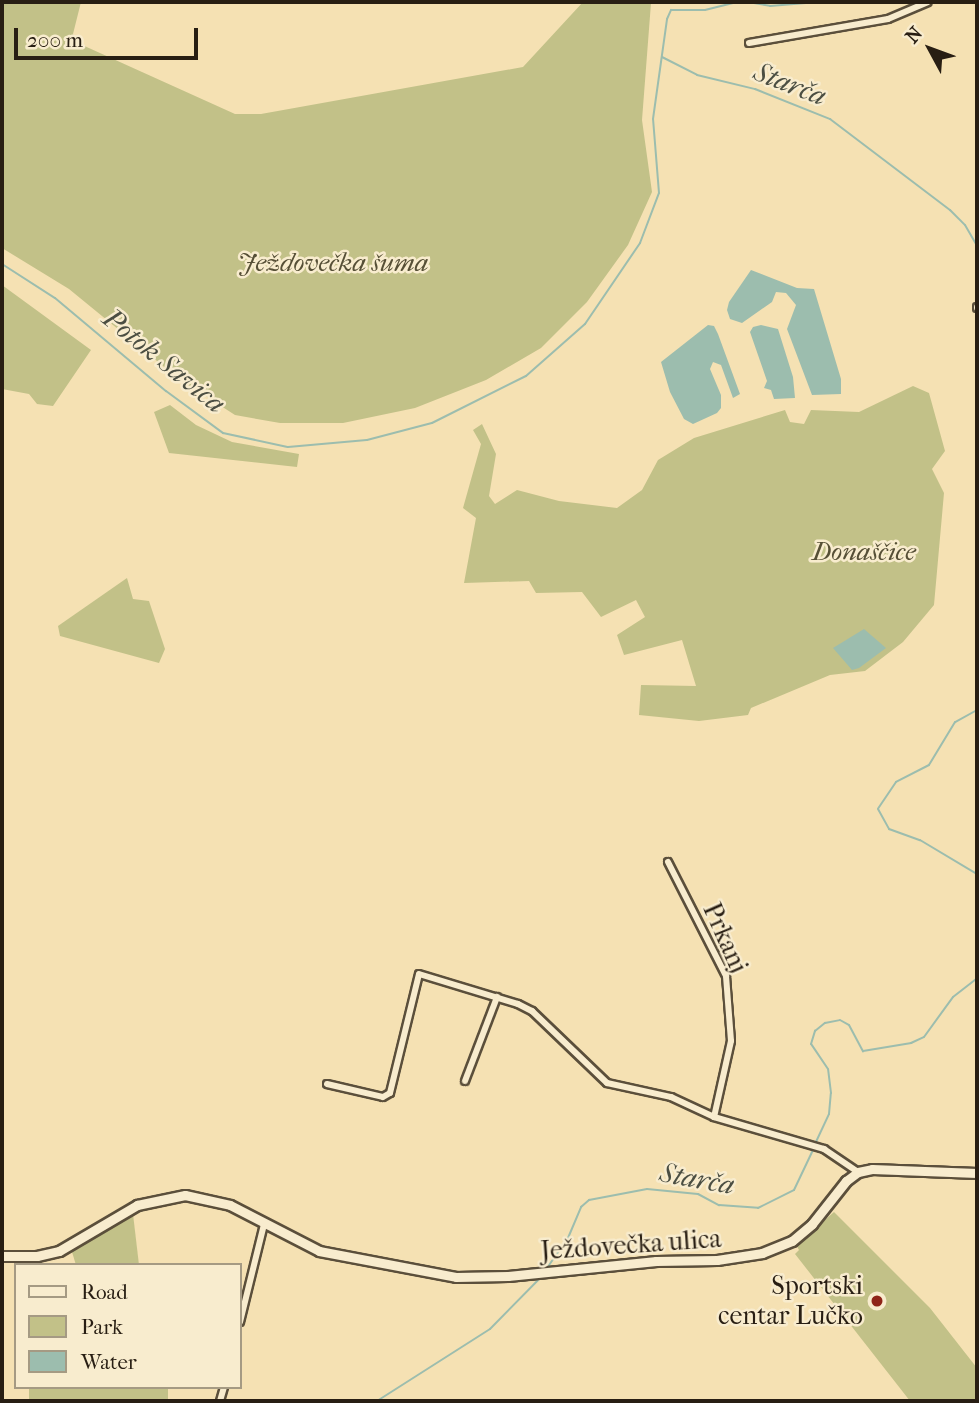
<!DOCTYPE html>
<html>
<head>
<meta charset="utf-8">
<style>
  body { margin:0 }
  #map { position:relative; width:979px; height:1403px; overflow:hidden; background:#f5e1b3; font-family:"IM FELL French Canon",serif }
  div>[style] { position:absolute }
  .green>* { inset:0; background:#c2c188; transform-origin:0 0 }
  .water>* { inset:0; background:#9cbdae }
  .stream>* { height:2px; margin:-1px; padding:0 1px; transform-origin:1px; border-radius:1px; background:#9cbdae }
  .roads { filter:drop-shadow(2px 0 #5b4f3b) drop-shadow(-2px 0 #5b4f3b) drop-shadow(0 2px #5b4f3b) drop-shadow(0 -2px #5b4f3b) }
  .street>* { height:6px; margin:-3px; padding:0 3px; transform-origin:3px; border-radius:3px; background:#f8ecce }
  .secondary>* { height:9px; margin:-4.5px; padding:0 4.5px; transform-origin:4.5px; border-radius:4.5px; background:#f8ecce }
  .dots>* { width:19px; height:19px; translate:-50% -50%; box-sizing:border-box; border:4px solid #f8ecce; border-radius:50% }
  span { translate:-50% -50%; white-space:nowrap; text-align:center; line-height:1.15; -webkit-text-stroke:5px #f8ecce; paint-order:stroke }
  .park-label { font-size:26px; color:#564f36; font-style:italic }
  .street-label { font-size:26px; color:#281e13 }
  .poi-label { font-size:26px; color:#281e13 }
  .right { translate:-100% -50%; text-align:right }
  .water-label { font-size:28px; color:#4b4e42; font-style:italic }
  .frame { position:absolute; inset:0; border:4px solid #281e13; pointer-events:none }
  .legend { position:absolute; left:14px; top:1263px; width:228px; height:126px; box-sizing:border-box; background:#f8ecce; border:2px solid #a59a83; margin:0; padding:9px 12px; list-style:none; font-size:21px; color:#281e13 }
  .legend li { display:flex; align-items:center; gap:14px; height:35px }
  .legend b { width:35px; border:2px solid #a59a83 }
  .north { position:absolute; left:895px; top:14px; width:70px; height:70px; -webkit-text-stroke:5px #f8ecce; paint-order:stroke; rotate:311deg; font-size:19px; font-weight:700; line-height:28px; text-align:center; color:#281e13 }
  .north::after { content:''; display:block; margin:auto; width:24px; height:32px; background:#281e13; clip-path:polygon(50% 0,100% 100%,50% 72%,0 100%) }
  .scale { position:absolute; left:14px; top:28px; width:184px; height:32px; box-sizing:border-box; border:4px solid #281e13; border-top:0; padding-left:9px; font-size:21px; line-height:24px; white-space:nowrap; color:#281e13; -webkit-text-stroke:5px #f8ecce; paint-order:stroke }
</style>
</head>
<body>
<div id="map">
  <div class="green">
    <i style="clip-path:polygon(2px 2px,81px 2px,73px 34px,80px 44px,235px 114px,261px 114px,523px 67px,583px 2px,657px 2px,651px 3px,642px 120px,652px 192px,628px 245px,587px 302px,541px 348px,486px 380px,415px 408px,343px 423px,280px 423px,235px 415px,179px 379px,69px 289px,2px 248px)"></i>
    <i style="clip-path:polygon(2px 285px,91px 350px,53px 406px,37px 404px,29px 394px,2px 389px)"></i>
    <i style="clip-path:polygon(913px 386px,929px 393px,945px 451px,932px 469px,944px 493px,934px 605px,903px 642px,865px 671px,830px 675px,751px 708px,748px 715px,699px 721px,639px 715px,641px 685px,696px 686px,682px 640px,624px 655px,617px 635px,645px 617px,636px 600px,601px 617px,582px 592px,536px 593px,529px 581px,464px 583px,476px 518px,463px 508px,481px 444px,473px 430px,482px 424px,496px 454px,489px 496px,495px 504px,517px 490px,559px 501px,617px 508px,642px 490px,658px 460px,694px 438px,785px 410px,790px 422px,804px 424px,811px 410px,859px 412px)"></i>
    <i style="clip-path:polygon(170px 405px,196px 425px,232px 442px,299px 454px,297px 467px,169px 453px,154px 412px)"></i>
    <i style="clip-path:polygon(127px 578px,133px 599px,149px 601px,165px 649px,159px 663px,60px 636px,58px 626px)"></i>
    <i style="clip-path:polygon(834px 1212px,930px 1308px,977px 1368px,977px 1398px,972px 1401px,910px 1401px,795px 1254px,799px 1250px,796px 1245px)"></i>
    <i style="clip-path:polygon(133px 1214px,139px 1265px,76px 1265px,72px 1252px)"></i>
    <i style="left:29px;top:1387px;width:139px;height:14px"></i>
  </div>
  <div class="water">
    <i style="clip-path:polygon(751px 270px,797px 288px,814px 289px,841px 379px,841px 394px,812px 395px,787px 329px,796px 305px,786px 293px,776px 292px,772px 302px,742px 323px,730px 319px,727px 310px,729px 302px)"></i>
    <i style="clip-path:polygon(708px 325px,714px 326px,718px 334px,740px 394px,733px 398px,721px 365px,713px 362px,710px 369px,721px 395px,721px 408px,717px 413px,693px 424px,684px 419px,670px 392px,661px 362px)"></i>
    <i style="clip-path:polygon(761px 325px,778px 329px,793px 377px,795px 398px,774px 399px,771px 390px,764px 388px,767px 381px,750px 332px,753px 327px)"></i>
    <i style="clip-path:polygon(864px 629px,886px 648px,859px 668px,852px 670px,833px 648px)"></i>
  </div>
  <div class="stream">
    <i style="left:748px;top:2px;width:22px;rotate:10deg"></i>
    <i style="left:770px;top:6px;width:48px;rotate:-4.8deg"></i>
    <i style="left:662px;top:57px;width:39px;rotate:27deg"></i>
    <i style="left:697px;top:75px;width:60px;rotate:13.6deg"></i>
    <i style="left:755px;top:89px;width:81px;rotate:21.8deg"></i>
    <i style="left:830px;top:119px;width:151px;rotate:37.2deg"></i>
    <i style="left:950px;top:210px;width:21px;rotate:45deg"></i>
    <i style="left:965px;top:225px;width:24px;rotate:60deg"></i>
    <i style="left:2px;top:264px;width:63px;rotate:32.7deg"></i>
    <i style="left:55px;top:298px;width:145px;rotate:40deg"></i>
    <i style="left:166px;top:391px;width:71px;rotate:36.4deg"></i>
    <i style="left:223px;top:433px;width:66px;rotate:12.2deg"></i>
    <i style="left:288px;top:447px;width:79px;rotate:-5.1deg"></i>
    <i style="left:367px;top:440px;width:67px;rotate:-14.7deg"></i>
    <i style="left:432px;top:423px;width:105px;rotate:-26.6deg"></i>
    <i style="left:526px;top:376px;width:79px;rotate:-41.4deg"></i>
    <i style="left:585px;top:324px;width:98px;rotate:-55.8deg"></i>
    <i style="left:640px;top:243px;width:53px;rotate:-69.2deg"></i>
    <i style="left:659px;top:193px;width:74px;rotate:-94.6deg"></i>
    <i style="left:653px;top:119px;width:101px;rotate:-82deg"></i>
    <i style="left:667px;top:19px;width:10px;rotate:-66deg"></i>
    <i style="left:671px;top:10px;width:34px"></i>
    <i style="left:705px;top:10px;width:32px;rotate:-14deg"></i>
    <i style="left:977px;top:710px;width:25px;rotate:151deg"></i>
    <i style="left:955px;top:722px;width:50px;rotate:121.2deg"></i>
    <i style="left:929px;top:765px;width:37px;rotate:153deg"></i>
    <i style="left:896px;top:782px;width:32px;rotate:124deg"></i>
    <i style="left:878px;top:809px;width:23px;rotate:61deg"></i>
    <i style="left:889px;top:829px;width:33px;rotate:20deg"></i>
    <i style="left:920px;top:840px;width:66px;rotate:30.8deg"></i>
    <i style="left:815px;top:1144px;width:33px;rotate:-65deg"></i>
    <i style="left:829px;top:1114px;width:21px;rotate:-85deg"></i>
    <i style="left:831px;top:1093px;width:24px;rotate:-97deg"></i>
    <i style="left:828px;top:1069px;width:30px;rotate:-124deg"></i>
    <i style="left:811px;top:1044px;width:14px;rotate:-73deg"></i>
    <i style="left:815px;top:1031px;width:13px;rotate:-39deg"></i>
    <i style="left:825px;top:1023px;width:15px;rotate:-11deg"></i>
    <i style="left:840px;top:1020px;width:10px;rotate:29deg"></i>
    <i style="left:849px;top:1025px;width:30px;rotate:62deg"></i>
    <i style="left:863px;top:1051px;width:49px;rotate:-9.5deg"></i>
    <i style="left:911px;top:1043px;width:14px;rotate:-25deg"></i>
    <i style="left:924px;top:1037px;width:49px;rotate:-54.1deg"></i>
    <i style="left:953px;top:997px;width:31px;rotate:-38deg"></i>
    <i style="left:547px;top:1268px;width:37px;rotate:-55deg"></i>
    <i style="left:568px;top:1238px;width:34px;rotate:-67deg"></i>
    <i style="left:581px;top:1207px;width:11px;rotate:-41deg"></i>
    <i style="left:589px;top:1200px;width:59px;rotate:-10.7deg"></i>
    <i style="left:647px;top:1189px;width:51px;rotate:5.6deg"></i>
    <i style="left:698px;top:1194px;width:24px;rotate:28deg"></i>
    <i style="left:719px;top:1205px;width:39px;rotate:4deg"></i>
    <i style="left:758px;top:1208px;width:40px;rotate:-26.6deg"></i>
    <i style="left:794px;top:1190px;width:44px;rotate:-64.6deg"></i>
    <i style="left:377px;top:1401px;width:134px;rotate:-32.5deg"></i>
    <i style="left:490px;top:1329px;width:74px;rotate:-45.5deg"></i>
  </div>
  <div class="roads">
    <div class="street">
      <i style="left:749px;top:43px;width:141px;rotate:-9.8deg"></i>
      <i style="left:888px;top:19px;width:43px;rotate:-23deg"></i>
      <i style="left:977px;top:308px;width:1px;rotate:-90deg"></i>
      <i style="left:668px;top:862px;width:128px;rotate:63deg"></i>
      <i style="left:726px;top:976px;width:65px;rotate:85.6deg"></i>
      <i style="left:731px;top:1041px;width:78px;rotate:102.6deg"></i>
      <i style="left:465px;top:1081px;width:90px;rotate:-69.1deg"></i>
      <i style="left:327px;top:1084px;width:57px;rotate:13.1deg"></i>
      <i style="left:383px;top:1097px;width:8px;rotate:-30deg"></i>
      <i style="left:390px;top:1093px;width:122px;rotate:-76.3deg"></i>
      <i style="left:419px;top:974px;width:103px;rotate:16.9deg"></i>
      <i style="left:518px;top:1004px;width:16px;rotate:27deg"></i>
      <i style="left:532px;top:1011px;width:104px;rotate:43.8deg"></i>
      <i style="left:607px;top:1083px;width:66px;rotate:12.3deg"></i>
      <i style="left:671px;top:1097px;width:47px;rotate:24.9deg"></i>
      <i style="left:714px;top:1117px;width:115px;rotate:16.2deg"></i>
      <i style="left:824px;top:1149px;width:41px;rotate:34.1deg"></i>
      <i style="left:240px;top:1322px;width:101px;rotate:-76.2deg"></i>
      <i style="left:220px;top:1401px;width:15px;rotate:-74deg"></i>
    </div>
    <div class="secondary">
      <i style="left:2px;top:1256px;width:35px"></i>
      <i style="left:37px;top:1256px;width:23px;rotate:-13deg"></i>
      <i style="left:59px;top:1251px;width:91px;rotate:-30.5deg"></i>
      <i style="left:137px;top:1205px;width:49px;rotate:-11.8deg"></i>
      <i style="left:185px;top:1195px;width:46px;rotate:12.5deg"></i>
      <i style="left:230px;top:1205px;width:100px;rotate:27.3deg"></i>
      <i style="left:319px;top:1251px;width:139px;rotate:10.7deg"></i>
      <i style="left:456px;top:1277px;width:52px;rotate:-1.1deg"></i>
      <i style="left:508px;top:1276px;width:149px;rotate:-5.8deg"></i>
      <i style="left:656px;top:1261px;width:61px;rotate:-0.9deg"></i>
      <i style="left:717px;top:1260px;width:46px;rotate:-8.8deg"></i>
      <i style="left:762px;top:1253px;width:32px;rotate:-22deg"></i>
      <i style="left:792px;top:1241px;width:26px;rotate:-40deg"></i>
      <i style="left:812px;top:1224px;width:55px;rotate:-51.7deg"></i>
      <i style="left:846px;top:1181px;width:15px;rotate:-37deg"></i>
      <i style="left:858px;top:1172px;width:14px;rotate:-12deg"></i>
      <i style="left:872px;top:1169px;width:105px;rotate:2.2deg"></i>
    </div>
  </div>
  <div class="dots">
    <i style="left:877px;top:1301px;background:#8f2418"></i>
  </div>
  <div class="park-label">
    <span style="left:333px;top:263px">Ježdovečka šuma</span>
    <span style="left:864px;top:552px">Donaščice</span>
  </div>
  <div class="street-label">
    <span style="left:725px;top:938px;rotate:66deg">Prkanj</span>
    <span style="left:631px;top:1245px;rotate:-4deg">Ježdovečka ulica</span>
  </div>
  <div class="poi-label">
    <span class="right" style="left:863px;top:1301px">Sportski<br>centar Lučko</span>
  </div>
  <div class="water-label">
    <span style="left:790px;top:84px;rotate:21deg">Starča</span>
    <span style="left:164px;top:361px;rotate:39deg">Potok Savica</span>
    <span style="left:697px;top:1179px;rotate:10deg">Starča</span>
  </div>
  <div class="frame"></div>
  <ul class="legend">
  <li><b style="height:9px;background:#f8ecce"></b>Road</li>
  <li><b style="height:19px;background:#c2c188"></b>Park</li>
  <li><b style="height:19px;background:#9cbdae"></b>Water</li>
  </ul>
  <div class="north">N</div>
  <div class="scale">200 m</div>
</div>
</body>
</html>
